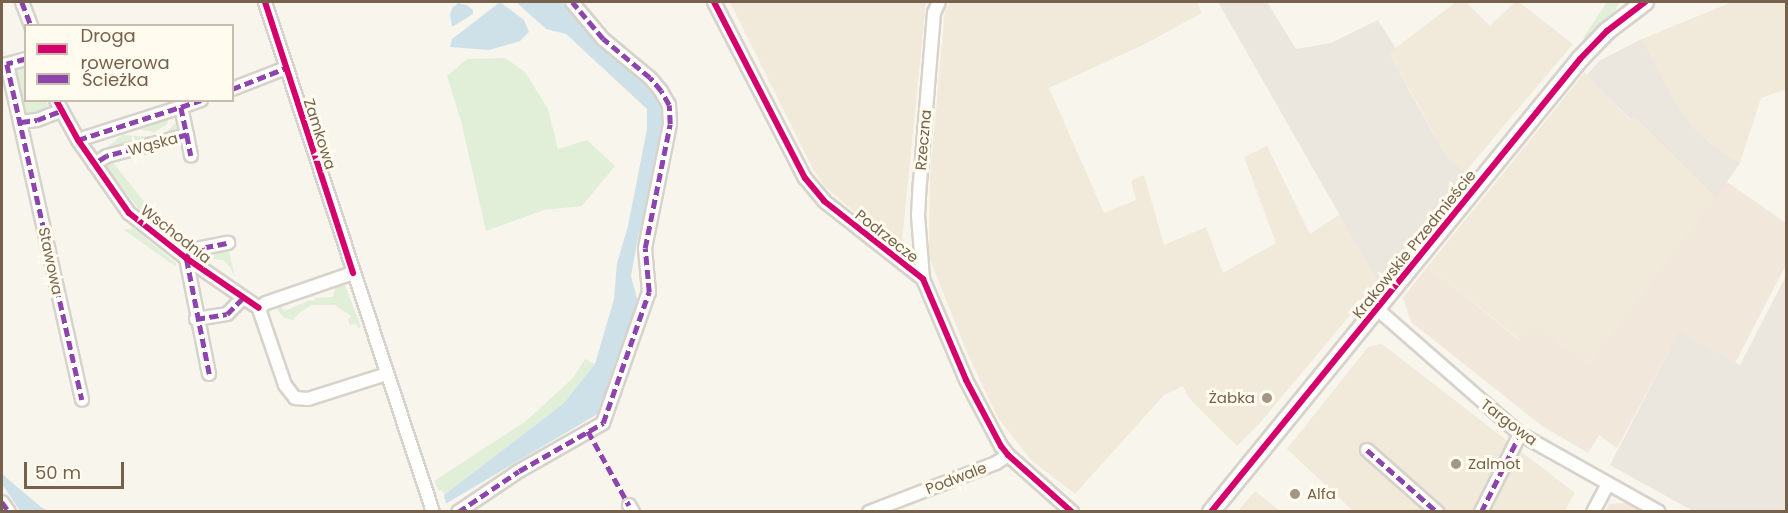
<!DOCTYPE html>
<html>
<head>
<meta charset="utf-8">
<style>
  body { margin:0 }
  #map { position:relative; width:1788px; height:513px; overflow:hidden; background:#f8f5ed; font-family:Poppins,sans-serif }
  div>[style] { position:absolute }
  .residential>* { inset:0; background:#f1eadb }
  .commercial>* { inset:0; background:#f2e7db }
  .industrial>* { inset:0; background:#ebe6de }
  .green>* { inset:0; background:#e1efd8 }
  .water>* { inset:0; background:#cfe1e8 }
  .pier>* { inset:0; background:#f8f5ed }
  .roads { filter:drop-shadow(2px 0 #d7d2cb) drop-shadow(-2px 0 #d7d2cb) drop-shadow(0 2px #d7d2cb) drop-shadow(0 -2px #d7d2cb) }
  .street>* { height:12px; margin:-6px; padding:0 6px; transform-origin:6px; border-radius:6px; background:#fefefc }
  .secondary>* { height:16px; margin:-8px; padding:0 8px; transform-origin:8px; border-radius:8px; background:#fefefc }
  .quiet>* { height:4.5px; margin-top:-2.25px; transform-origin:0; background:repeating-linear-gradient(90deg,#8e44ad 0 9px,transparent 0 13.5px) }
  .cycleway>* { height:6px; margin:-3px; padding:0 3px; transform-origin:3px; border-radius:3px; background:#d6006c }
  .dots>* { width:16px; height:16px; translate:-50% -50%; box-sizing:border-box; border:3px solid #fffbef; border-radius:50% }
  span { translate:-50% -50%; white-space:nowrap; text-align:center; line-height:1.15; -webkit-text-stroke:6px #fffbef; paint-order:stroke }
  .street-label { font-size:15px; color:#76624c }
  .poi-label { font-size:15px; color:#76624c }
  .right { translate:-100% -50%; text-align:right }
  .left { translate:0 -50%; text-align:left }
  .frame { position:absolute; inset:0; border:3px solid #76624c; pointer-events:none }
  .legend { position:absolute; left:24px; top:24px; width:210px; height:78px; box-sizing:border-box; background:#fffbef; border:2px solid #c8beae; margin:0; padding:8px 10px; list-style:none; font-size:18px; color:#76624c }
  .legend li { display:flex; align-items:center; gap:12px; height:30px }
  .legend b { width:30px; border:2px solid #c8beae }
  .scale { position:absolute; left:24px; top:462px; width:100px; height:27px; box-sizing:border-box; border:3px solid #76624c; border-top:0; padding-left:8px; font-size:18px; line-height:21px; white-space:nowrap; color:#76624c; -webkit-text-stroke:4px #fffbef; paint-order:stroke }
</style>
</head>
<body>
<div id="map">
  <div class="residential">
    <i style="clip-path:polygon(730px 2px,926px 2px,902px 241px,891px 243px,824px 186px,813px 169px)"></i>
    <i style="clip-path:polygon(950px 2px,1197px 2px,1202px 13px,1143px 45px,1049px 88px,1104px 213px,1136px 200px,1131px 181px,1144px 175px,1164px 245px,1206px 227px,1223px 273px,1276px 243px,1244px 157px,1267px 146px,1310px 234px,1340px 214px,1378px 282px,1259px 424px,1237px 446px,1189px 398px,1183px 386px,1164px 395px,1075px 494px,1031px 460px,998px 418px,969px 357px,929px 257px,930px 176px,945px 9px)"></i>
    <i style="clip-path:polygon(1456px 2px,1466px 2px,1490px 26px,1515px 2px,1519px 2px,1573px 44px,1465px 172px,1447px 157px,1389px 53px)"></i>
    <i style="clip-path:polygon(1732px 2px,1786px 2px,1786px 89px,1761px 98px,1740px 163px,1712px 145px,1693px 127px,1673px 98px,1642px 39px)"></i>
    <i style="clip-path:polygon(1585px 72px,1630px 120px,1634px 117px,1716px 198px,1587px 367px,1535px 322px,1520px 340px,1428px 266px)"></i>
    <i style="clip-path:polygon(1382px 344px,1575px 493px,1565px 511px,1353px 511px,1287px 449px,1368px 347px)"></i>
    <i style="clip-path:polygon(1255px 491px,1280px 511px,1238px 511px)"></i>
  </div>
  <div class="commercial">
    <i style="clip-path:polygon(1727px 182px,1786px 223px,1786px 265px,1735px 363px,1679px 333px,1617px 448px,1599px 435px,1588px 453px,1542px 426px,1411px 322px,1403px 298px,1428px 266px,1519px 340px,1535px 322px,1587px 366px)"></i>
    <i style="clip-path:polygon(1626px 503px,1643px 511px,1606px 511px,1609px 504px)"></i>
  </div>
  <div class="industrial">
    <i style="clip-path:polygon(1218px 2px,1267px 2px,1296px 49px,1331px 43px,1378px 20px,1396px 49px,1389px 53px,1416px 103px,1447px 157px,1465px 172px,1378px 282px)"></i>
    <i style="clip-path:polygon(1642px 39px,1673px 98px,1693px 127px,1712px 145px,1740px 163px,1716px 198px,1634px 117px,1631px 120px,1587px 75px,1599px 61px)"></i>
    <i style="clip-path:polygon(1786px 276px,1785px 511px,1693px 511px,1610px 465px,1679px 332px,1740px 365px)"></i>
  </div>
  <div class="green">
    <i style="clip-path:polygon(1607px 2px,1620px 2px,1612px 16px,1586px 39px,1583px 38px)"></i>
    <i style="clip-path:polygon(505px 58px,525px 72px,548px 109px,558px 149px,587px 140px,615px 166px,582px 206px,544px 210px,486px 231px,461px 121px,447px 76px,467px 59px)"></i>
    <i style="clip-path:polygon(25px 62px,26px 100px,46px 101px,48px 105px,41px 112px,30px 115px,23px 113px,14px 69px)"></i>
    <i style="clip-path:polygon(170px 115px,167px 124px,155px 132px,128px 128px)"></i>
    <i style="clip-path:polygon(174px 124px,181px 124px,178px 132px,101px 152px,122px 135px,155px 137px,166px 133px)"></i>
    <i style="clip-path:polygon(110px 159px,166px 229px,189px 247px,187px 249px,138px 208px,103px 163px)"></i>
    <i style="clip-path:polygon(133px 228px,177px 264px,175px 266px,124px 230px)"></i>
    <i style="clip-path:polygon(229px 251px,235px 277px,230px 267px,223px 260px,200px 258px,194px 254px,200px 256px)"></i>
    <i style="clip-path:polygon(345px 285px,361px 327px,358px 328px,356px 324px,350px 325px,348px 320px,351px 316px,335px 305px,312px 305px,299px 313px,293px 320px,284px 318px,276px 308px,270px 307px,283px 301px,282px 309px,287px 310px,310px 300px,314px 301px,315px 298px,333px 297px,335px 288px)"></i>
    <i style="clip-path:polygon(585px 359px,595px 364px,564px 403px,444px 495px,442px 490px,439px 491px,434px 481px,526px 421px,573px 378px)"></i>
  </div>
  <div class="water">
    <i style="clip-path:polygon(500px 2px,524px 20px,529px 32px,520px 41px,489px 50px,450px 47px,452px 39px)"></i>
    <i style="clip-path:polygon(516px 2px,562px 2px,586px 31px,652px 89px,661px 102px,662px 120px,644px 227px,639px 232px,631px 276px,639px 306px,601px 412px,447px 503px,430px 511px,413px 512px,444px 495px,564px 403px,595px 364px,614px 299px,617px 263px,628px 226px,647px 129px,647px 109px,566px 34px,546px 29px)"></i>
    <i style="clip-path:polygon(458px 3px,467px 5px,473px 10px,473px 14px,452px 27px,450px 15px,452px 8px)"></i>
    <i style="clip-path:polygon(2px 474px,41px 507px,49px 511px,20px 511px,2px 484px)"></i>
  </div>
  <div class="pier">
    <i style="clip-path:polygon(443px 492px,447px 507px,437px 512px,418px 511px,416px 506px)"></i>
  </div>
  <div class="roads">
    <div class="street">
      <i style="left:22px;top:2px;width:26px;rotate:69deg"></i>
      <i style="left:265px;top:2px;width:537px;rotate:71.77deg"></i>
      <i style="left:714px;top:2px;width:198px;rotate:62.7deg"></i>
      <i style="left:805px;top:178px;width:30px;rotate:50deg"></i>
      <i style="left:824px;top:201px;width:126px;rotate:38.2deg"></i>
      <i style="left:923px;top:279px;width:110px;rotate:66.9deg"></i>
      <i style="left:966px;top:380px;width:75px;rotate:62.1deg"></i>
      <i style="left:1001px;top:446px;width:11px;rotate:52deg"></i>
      <i style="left:1008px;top:455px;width:86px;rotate:41.7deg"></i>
      <i style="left:26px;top:59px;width:20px;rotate:165deg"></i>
      <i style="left:7px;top:64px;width:344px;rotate:77.4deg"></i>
      <i style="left:232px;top:89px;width:58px;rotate:-21.3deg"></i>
      <i style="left:56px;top:100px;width:46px;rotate:61.2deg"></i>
      <i style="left:78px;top:140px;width:89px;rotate:55.1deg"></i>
      <i style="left:129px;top:213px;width:73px;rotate:38.3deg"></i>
      <i style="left:186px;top:258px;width:88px;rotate:34.4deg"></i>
      <i style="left:181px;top:107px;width:21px;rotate:-19deg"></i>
      <i style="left:21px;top:122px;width:16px;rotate:-7deg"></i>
      <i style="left:37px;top:120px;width:26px;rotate:-21deg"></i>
      <i style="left:187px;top:135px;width:21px;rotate:79deg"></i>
      <i style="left:78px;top:140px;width:108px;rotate:-17.8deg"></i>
      <i style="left:181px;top:107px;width:29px;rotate:78deg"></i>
      <i style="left:187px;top:135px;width:83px;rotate:165.3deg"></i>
      <i style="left:107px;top:156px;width:15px;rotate:148deg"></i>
      <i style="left:353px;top:273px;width:92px;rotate:161deg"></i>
      <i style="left:266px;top:303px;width:9px;rotate:144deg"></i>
      <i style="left:259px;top:308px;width:4px;rotate:76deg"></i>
      <i style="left:260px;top:312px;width:77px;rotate:71.1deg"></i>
      <i style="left:285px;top:385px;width:16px;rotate:52deg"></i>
      <i style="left:295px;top:398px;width:13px;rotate:4deg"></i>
      <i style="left:308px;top:399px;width:83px;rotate:-17.6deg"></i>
      <i style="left:923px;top:279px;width:63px;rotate:-94.5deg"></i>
      <i style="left:918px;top:216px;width:33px;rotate:-87deg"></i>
      <i style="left:920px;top:183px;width:171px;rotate:-85.3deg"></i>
      <i style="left:934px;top:13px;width:12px;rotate:-66deg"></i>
      <i style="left:1377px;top:309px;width:190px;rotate:41.2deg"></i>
      <i style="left:1520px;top:434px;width:159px;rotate:29.3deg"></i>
      <i style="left:196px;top:319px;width:31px;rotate:-9deg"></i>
      <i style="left:227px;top:314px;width:21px;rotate:-45deg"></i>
      <i style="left:209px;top:374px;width:118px;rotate:-101.2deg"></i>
      <i style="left:186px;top:258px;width:9px;rotate:-58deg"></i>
      <i style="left:191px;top:250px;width:38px;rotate:-11deg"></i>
      <i style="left:1367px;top:450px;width:94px;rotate:41.5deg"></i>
      <i style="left:2px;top:502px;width:12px;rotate:55deg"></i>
      <i style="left:629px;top:505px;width:8px;rotate:60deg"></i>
      <i style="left:458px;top:512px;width:73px;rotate:-33.9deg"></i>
      <i style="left:519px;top:471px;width:97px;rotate:-29.7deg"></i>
      <i style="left:603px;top:423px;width:139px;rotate:-70.7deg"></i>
      <i style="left:649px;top:292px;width:44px;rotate:-95.2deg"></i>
      <i style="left:645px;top:248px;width:126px;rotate:-78.6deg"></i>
      <i style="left:670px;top:124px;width:19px;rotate:-93deg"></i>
      <i style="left:669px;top:105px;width:16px;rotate:-120deg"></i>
      <i style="left:661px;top:91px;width:17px;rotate:-130deg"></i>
      <i style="left:650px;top:78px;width:61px;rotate:-140.3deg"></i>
      <i style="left:603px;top:39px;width:48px;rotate:-130deg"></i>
      <i style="left:869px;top:512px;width:136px;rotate:-21.1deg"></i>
      <i style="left:996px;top:463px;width:14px;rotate:-34deg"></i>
      <i style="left:1481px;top:512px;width:87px;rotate:-63.4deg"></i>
      <i style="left:1593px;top:512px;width:32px;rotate:-62deg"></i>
    </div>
    <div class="secondary">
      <i style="left:1211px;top:512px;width:584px;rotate:-50.83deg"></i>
      <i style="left:1580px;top:59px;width:39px;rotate:-46deg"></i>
      <i style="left:1607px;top:31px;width:48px;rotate:-37.3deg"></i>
    </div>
  </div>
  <div class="quiet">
    <i style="left:22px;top:2px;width:26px;rotate:69deg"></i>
    <i style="left:26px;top:59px;width:20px;rotate:165deg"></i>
    <i style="left:7px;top:64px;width:344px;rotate:77.4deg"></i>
    <i style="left:232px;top:89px;width:58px;rotate:-21.3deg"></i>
    <i style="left:181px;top:107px;width:21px;rotate:-19deg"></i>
    <i style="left:21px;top:122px;width:16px;rotate:-7deg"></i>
    <i style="left:37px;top:120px;width:26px;rotate:-21deg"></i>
    <i style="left:187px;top:135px;width:21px;rotate:79deg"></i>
    <i style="left:78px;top:140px;width:108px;rotate:-17.8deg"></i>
    <i style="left:181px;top:107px;width:29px;rotate:78deg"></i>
    <i style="left:187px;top:135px;width:83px;rotate:165.3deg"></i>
    <i style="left:107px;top:156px;width:15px;rotate:148deg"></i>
    <i style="left:196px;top:319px;width:31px;rotate:-9deg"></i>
    <i style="left:227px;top:314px;width:21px;rotate:-45deg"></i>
    <i style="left:209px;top:374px;width:118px;rotate:-101.2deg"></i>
    <i style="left:186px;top:258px;width:9px;rotate:-58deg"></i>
    <i style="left:191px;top:250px;width:38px;rotate:-11deg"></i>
    <i style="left:588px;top:431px;width:85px;rotate:61deg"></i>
    <i style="left:1367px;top:450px;width:94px;rotate:41.5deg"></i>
    <i style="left:2px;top:502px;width:12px;rotate:55deg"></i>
    <i style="left:458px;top:512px;width:73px;rotate:-33.9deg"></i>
    <i style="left:519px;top:471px;width:97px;rotate:-29.7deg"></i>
    <i style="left:603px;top:423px;width:139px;rotate:-70.7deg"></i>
    <i style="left:649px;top:292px;width:44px;rotate:-95.2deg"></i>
    <i style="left:645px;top:248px;width:126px;rotate:-78.6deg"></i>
    <i style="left:670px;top:124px;width:19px;rotate:-93deg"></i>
    <i style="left:669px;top:105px;width:16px;rotate:-120deg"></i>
    <i style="left:661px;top:91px;width:17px;rotate:-130deg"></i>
    <i style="left:650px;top:78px;width:61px;rotate:-140.3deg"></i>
    <i style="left:603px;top:39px;width:48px;rotate:-130deg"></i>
    <i style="left:1481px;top:512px;width:87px;rotate:-63.4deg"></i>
  </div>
  <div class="cycleway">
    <i style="left:265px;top:2px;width:285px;rotate:72deg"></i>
    <i style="left:714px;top:2px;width:198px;rotate:62.7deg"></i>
    <i style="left:805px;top:178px;width:30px;rotate:50deg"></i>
    <i style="left:824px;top:201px;width:126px;rotate:38.2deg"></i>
    <i style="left:923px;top:279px;width:110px;rotate:66.9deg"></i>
    <i style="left:966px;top:380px;width:75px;rotate:62.1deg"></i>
    <i style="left:1001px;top:446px;width:11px;rotate:52deg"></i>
    <i style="left:1008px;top:455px;width:86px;rotate:41.7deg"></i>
    <i style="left:56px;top:100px;width:46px;rotate:61.2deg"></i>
    <i style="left:78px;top:140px;width:89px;rotate:55.1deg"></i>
    <i style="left:129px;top:213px;width:73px;rotate:38.3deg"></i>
    <i style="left:186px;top:258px;width:88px;rotate:34.4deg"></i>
    <i style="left:1211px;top:512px;width:584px;rotate:-50.83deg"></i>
    <i style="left:1580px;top:59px;width:39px;rotate:-46deg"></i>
    <i style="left:1607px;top:31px;width:48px;rotate:-37.3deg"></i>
  </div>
  <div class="dots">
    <i style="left:1267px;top:398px;background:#a49584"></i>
    <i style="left:1456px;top:464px;background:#a49584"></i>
    <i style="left:1295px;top:494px;background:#a49584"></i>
  </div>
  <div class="street-label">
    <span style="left:320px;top:134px;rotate:72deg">Zamkowa</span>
    <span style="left:923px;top:140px;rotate:-85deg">Rzeczna</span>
    <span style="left:153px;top:144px;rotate:-15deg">Wąska</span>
    <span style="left:176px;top:234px;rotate:38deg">Wschodnia</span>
    <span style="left:887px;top:236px;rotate:38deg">Podrzecze</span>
    <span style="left:1414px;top:244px;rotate:-51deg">Krakowskie Przedmieście</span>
    <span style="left:51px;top:261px;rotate:78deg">Stawowa</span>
    <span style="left:1509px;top:422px;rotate:37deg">Targowa</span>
    <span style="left:956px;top:478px;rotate:-21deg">Podwale</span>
  </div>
  <div class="poi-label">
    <span class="right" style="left:1255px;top:398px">Żabka</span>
    <span class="left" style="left:1468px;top:464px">Zalmot</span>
    <span class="left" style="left:1307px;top:494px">Alfa</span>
  </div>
  <div class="frame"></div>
  <ul class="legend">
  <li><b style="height:8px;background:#d6006c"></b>Droga rowerowa</li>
  <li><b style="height:8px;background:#8e44ad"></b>Ścieżka</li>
  </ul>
  <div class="scale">50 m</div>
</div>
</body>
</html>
